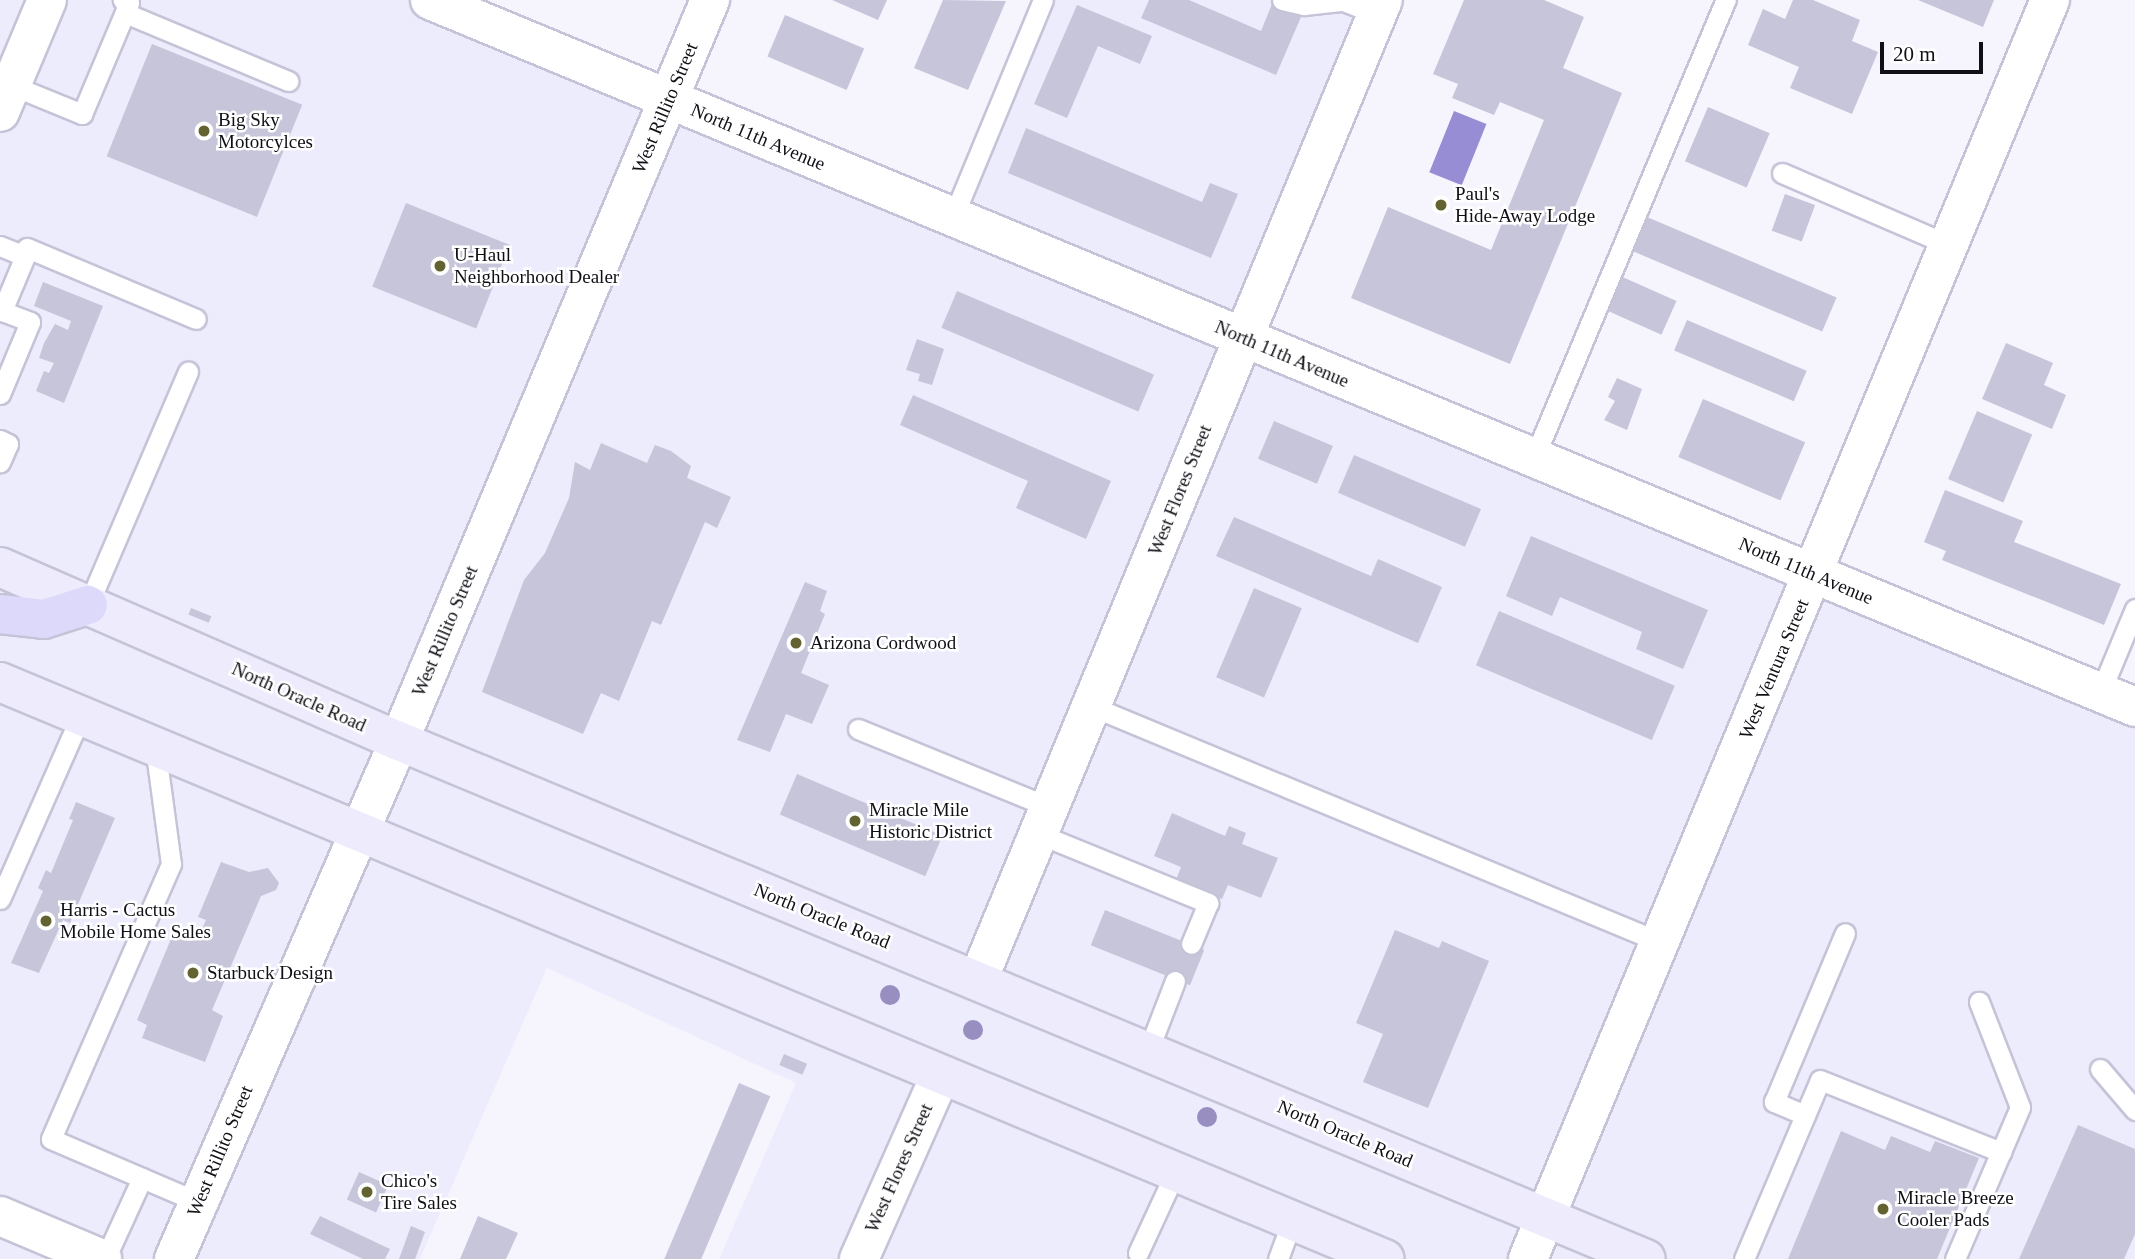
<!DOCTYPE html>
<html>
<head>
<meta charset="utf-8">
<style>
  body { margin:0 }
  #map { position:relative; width:2135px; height:1259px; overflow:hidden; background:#f6f5fe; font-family:"Times New Roman",serif }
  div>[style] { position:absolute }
  .built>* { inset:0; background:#edecfd }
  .water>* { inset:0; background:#978dd4; transform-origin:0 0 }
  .building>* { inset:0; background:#c6c5d9; transform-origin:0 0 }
  .roads { filter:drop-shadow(2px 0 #c5c3d7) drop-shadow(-2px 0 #c5c3d7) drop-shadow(0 2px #c5c3d7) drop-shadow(0 -2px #c5c3d7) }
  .lane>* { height:19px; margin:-9.5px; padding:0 9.5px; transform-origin:9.5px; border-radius:9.5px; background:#fff }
  .street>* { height:38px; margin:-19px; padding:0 19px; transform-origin:19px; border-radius:19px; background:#fff }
  .secondary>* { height:38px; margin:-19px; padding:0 19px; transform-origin:19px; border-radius:19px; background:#eeecfc }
  .primary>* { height:38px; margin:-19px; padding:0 19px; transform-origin:19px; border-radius:19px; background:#dcd9fa }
  .trees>* { width:20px; height:20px; margin:-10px; border-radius:50%; background:#988ec0 }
  .dots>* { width:19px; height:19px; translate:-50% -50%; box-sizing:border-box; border:4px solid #fff; border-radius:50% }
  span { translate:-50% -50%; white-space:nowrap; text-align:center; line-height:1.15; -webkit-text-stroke:5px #fff; paint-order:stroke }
  .street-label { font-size:19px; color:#100f16 }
  .poi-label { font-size:19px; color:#100f16 }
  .left { translate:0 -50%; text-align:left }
  .scale { position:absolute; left:1880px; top:42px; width:103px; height:32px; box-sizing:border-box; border:4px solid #100f16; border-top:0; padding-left:9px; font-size:21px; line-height:24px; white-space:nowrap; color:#100f16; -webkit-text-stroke:5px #fff; paint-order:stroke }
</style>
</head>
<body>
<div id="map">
  <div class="built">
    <i style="clip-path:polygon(0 0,430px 0,962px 221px,1053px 0,1383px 0,1243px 337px,2135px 707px,2135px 1259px,719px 1259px,796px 1083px,547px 968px,420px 1259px,0 1259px)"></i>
  </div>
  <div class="water">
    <i style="left:1454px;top:111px;width:35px;height:66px;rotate:22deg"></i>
  </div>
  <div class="building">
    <i style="clip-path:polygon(832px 0,887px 0,878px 20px)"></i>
    <i style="clip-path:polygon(943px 0,1006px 1px,968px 90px,914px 68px)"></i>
    <i style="clip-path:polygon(1149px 0,1189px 0,1261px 31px,1272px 4px,1301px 17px,1276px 75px,1141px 18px)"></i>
    <i style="clip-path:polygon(1464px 0,1544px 0,1584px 17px,1563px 68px,1622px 93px,1510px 364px,1351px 298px,1388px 207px,1491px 250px,1544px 120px,1500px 102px,1494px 115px,1452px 98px,1458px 84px,1433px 74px)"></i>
    <i style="clip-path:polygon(1793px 0,1813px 0,1860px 20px,1852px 41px,1878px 52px,1852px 114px,1790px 88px,1799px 67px,1748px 45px,1763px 9px,1785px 19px)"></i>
    <i style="clip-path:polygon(1918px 0,1994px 0,1983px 27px)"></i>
    <i style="clip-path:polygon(1077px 5px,1152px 36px,1140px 64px,1098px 46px,1067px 118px,1034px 104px)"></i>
    <i style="left:785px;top:15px;width:86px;height:45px;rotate:23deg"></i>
    <i style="left:152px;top:44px;width:162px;height:121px;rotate:22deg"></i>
    <i style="left:1708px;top:107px;width:67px;height:59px;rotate:23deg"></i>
    <i style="clip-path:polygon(1026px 128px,1202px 202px,1210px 183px,1238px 194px,1211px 258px,1008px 173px)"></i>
    <i style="left:1785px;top:194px;width:32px;height:39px;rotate:20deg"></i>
    <i style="left:406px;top:203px;width:112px;height:90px;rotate:22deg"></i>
    <i style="left:1647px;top:217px;width:206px;height:37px;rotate:23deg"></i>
    <i style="left:1618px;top:275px;width:64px;height:37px;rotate:24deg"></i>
    <i style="clip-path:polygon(43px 282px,103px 306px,64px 403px,36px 391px,44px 371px,49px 373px,54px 363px,39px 358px,44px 343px,55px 324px,68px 330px,71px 321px,34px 306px)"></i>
    <i style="left:957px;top:291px;width:214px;height:40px;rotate:23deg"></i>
    <i style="left:1687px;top:320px;width:130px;height:33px;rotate:23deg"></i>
    <i style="clip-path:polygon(917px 339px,944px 349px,932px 385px,918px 381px,920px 374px,906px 370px)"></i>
    <i style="clip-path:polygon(2006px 343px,2053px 363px,2044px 385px,2066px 395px,2052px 429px,1982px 399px)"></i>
    <i style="clip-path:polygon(1617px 378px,1642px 389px,1627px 430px,1604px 420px,1615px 401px,1608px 397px)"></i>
    <i style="clip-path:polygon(913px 395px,1111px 481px,1086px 539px,1016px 508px,1028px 481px,900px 425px)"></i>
    <i style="left:1703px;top:399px;width:111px;height:63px;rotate:23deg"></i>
    <i style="left:1977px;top:411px;width:60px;height:74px;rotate:23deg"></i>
    <i style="left:1274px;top:421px;width:64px;height:41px;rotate:23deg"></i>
    <i style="clip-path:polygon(601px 443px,647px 463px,655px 445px,671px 451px,691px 466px,687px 478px,731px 497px,717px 528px,705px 522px,661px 625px,652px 621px,619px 701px,601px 693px,583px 734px,482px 692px,524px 580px,545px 553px,569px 498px,575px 462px,590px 470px)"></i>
    <i style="left:1354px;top:455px;width:138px;height:41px;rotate:23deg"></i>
    <i style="clip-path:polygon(1945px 490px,2023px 521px,2014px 542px,2121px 584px,2104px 625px,1942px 560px,1946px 551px,1924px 542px)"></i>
    <i style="clip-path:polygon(1234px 517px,1371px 576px,1378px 559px,1442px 587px,1418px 643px,1216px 556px)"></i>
    <i style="clip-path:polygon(1531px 536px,1708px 610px,1683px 669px,1636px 649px,1642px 632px,1560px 597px,1552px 616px,1506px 596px)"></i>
    <i style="clip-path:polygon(805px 582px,827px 591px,820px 611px,825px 614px,801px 673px,829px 685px,812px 724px,786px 714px,770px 752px,737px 740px)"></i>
    <i style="left:1254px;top:588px;width:52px;height:97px;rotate:23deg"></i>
    <i style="left:191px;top:608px;width:22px;height:7px;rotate:22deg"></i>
    <i style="left:1499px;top:611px;width:191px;height:59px;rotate:23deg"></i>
    <i style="left:797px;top:774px;width:158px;height:44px;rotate:23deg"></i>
    <i style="clip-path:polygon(76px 802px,115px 818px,70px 923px,63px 920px,39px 973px,11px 963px,43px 891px,38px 888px,46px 870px,51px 873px,73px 820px,69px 819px)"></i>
    <i style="clip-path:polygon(1172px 813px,1225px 836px,1229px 826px,1246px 833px,1242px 844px,1278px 858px,1261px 898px,1228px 885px,1222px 899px,1176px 880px,1181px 867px,1154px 856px)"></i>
    <i style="clip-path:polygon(221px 862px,249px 872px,268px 868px,279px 883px,276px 890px,261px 896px,212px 1010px,223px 1016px,205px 1062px,142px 1038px,147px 1025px,137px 1020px,176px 927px,199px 936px,206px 920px,198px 917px)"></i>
    <i style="left:1105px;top:910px;width:107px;height:38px;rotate:22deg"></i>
    <i style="clip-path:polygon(1395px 930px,1439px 948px,1442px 941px,1489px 961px,1428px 1108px,1363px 1082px,1383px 1034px,1356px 1023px)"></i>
    <i style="left:784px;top:1054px;width:25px;height:12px;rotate:23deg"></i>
    <i style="left:739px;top:1083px;width:34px;height:192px;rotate:23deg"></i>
    <i style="clip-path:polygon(2078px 1125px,2135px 1149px,2135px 1234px,2124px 1259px,2019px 1259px)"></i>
    <i style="clip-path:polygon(1841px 1131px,1885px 1150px,1891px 1136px,1930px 1152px,1935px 1141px,1979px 1158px,1937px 1259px,1788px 1259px)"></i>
    <i style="left:359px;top:1172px;width:32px;height:30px;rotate:24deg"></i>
    <i style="clip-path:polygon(320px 1216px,390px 1249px,385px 1259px,363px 1259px,310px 1234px)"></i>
    <i style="clip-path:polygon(478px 1216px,518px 1233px,506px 1259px,460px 1259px)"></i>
    <i style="clip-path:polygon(411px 1226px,425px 1232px,415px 1259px,399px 1259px)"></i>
  </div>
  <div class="roads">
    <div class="lane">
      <i style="left:1282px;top:0;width:23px;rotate:13deg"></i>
      <i style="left:1304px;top:5px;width:39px;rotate:-6deg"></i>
      <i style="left:1343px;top:1px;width:36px;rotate:21deg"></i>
      <i style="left:125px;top:13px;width:177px;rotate:22.6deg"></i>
      <i style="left:11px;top:85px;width:77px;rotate:22.2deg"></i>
      <i style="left:82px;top:114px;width:121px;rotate:-67.1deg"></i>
      <i style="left:129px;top:3px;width:7px;rotate:-153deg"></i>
      <i style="left:1782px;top:173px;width:182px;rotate:23.3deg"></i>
      <i style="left:953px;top:217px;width:235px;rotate:-67.5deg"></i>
      <i style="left:0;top:246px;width:27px;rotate:22deg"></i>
      <i style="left:25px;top:256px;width:60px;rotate:112.7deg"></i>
      <i style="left:2px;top:311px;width:30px;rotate:21deg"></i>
      <i style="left:30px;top:322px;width:78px;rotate:112.6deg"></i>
      <i style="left:25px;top:256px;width:8px;rotate:-76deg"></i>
      <i style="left:27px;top:248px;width:183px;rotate:22.8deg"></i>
      <i style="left:0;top:440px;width:9px;rotate:27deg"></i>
      <i style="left:8px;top:444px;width:20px;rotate:114deg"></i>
      <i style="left:1534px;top:458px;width:497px;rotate:-67.3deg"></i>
      <i style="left:88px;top:605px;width:254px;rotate:-66.8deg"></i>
      <i style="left:2100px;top:693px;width:91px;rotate:-67.4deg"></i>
      <i style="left:1091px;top:706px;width:616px;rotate:22.53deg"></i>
      <i style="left:858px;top:729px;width:206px;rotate:22.2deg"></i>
      <i style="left:155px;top:746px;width:119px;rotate:82.3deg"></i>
      <i style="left:171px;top:864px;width:300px;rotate:113.6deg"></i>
      <i style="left:51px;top:1139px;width:160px;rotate:23.2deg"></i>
      <i style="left:1039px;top:834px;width:183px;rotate:22.2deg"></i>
      <i style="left:1208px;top:903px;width:44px;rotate:112.5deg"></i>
      <i style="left:0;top:899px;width:201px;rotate:-66.2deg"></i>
      <i style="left:1148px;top:1051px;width:75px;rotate:-68.9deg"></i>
      <i style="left:2100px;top:1069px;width:54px;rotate:49.5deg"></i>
      <i style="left:1805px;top:1115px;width:34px;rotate:-157deg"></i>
      <i style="left:1774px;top:1102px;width:183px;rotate:-67.2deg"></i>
      <i style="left:1138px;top:1253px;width:88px;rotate:-65.2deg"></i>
      <i style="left:105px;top:1259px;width:89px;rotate:-65.4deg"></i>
      <i style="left:1278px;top:1259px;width:40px;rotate:-69.8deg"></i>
      <i style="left:1744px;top:1259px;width:194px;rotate:-67deg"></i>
      <i style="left:1820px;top:1080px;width:195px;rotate:21.7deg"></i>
      <i style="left:1955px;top:1259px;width:165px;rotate:-66.8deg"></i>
      <i style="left:2020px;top:1107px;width:113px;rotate:-111.3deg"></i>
    </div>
    <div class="street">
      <i style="left:430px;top:0;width:1846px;rotate:22.52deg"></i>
      <i style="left:0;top:112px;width:121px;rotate:-67.2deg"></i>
      <i style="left:978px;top:980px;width:1060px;rotate:-67.55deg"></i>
      <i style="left:0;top:1216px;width:111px;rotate:22.9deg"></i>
      <i style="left:174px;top:1259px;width:565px;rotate:-66.52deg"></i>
      <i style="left:399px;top:741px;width:804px;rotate:-67.23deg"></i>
      <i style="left:859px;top:1259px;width:200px;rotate:-66.1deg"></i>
      <i style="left:1528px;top:1259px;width:1363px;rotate:-67.48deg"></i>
    </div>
    <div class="secondary">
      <i style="left:0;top:567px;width:435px;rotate:23.6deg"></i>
      <i style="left:399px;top:741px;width:1350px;rotate:22.56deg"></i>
      <i style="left:0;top:682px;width:1500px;rotate:22.62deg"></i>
    </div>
    <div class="primary">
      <i style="left:0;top:614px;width:44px;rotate:6.5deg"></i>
      <i style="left:44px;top:619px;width:46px;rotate:-17.7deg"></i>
    </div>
  </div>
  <div class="trees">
    <i style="left:890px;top:995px"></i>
    <i style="left:973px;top:1030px"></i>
    <i style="left:1207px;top:1117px"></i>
  </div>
  <div class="dots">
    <i style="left:204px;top:131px;background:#626330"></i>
    <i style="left:1441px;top:205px;background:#626330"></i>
    <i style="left:440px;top:266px;background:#626330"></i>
    <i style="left:796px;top:643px;background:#626330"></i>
    <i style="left:855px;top:821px;background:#626330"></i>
    <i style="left:46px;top:921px;background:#626330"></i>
    <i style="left:193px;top:973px;background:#626330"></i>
    <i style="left:367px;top:1192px;background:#626330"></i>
    <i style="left:1883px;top:1209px;background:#626330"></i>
  </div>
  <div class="street-label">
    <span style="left:665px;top:108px;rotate:-67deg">West Rillito Street</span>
    <span style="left:758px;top:137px;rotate:23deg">North 11th Avenue</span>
    <span style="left:1282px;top:354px;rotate:23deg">North 11th Avenue</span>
    <span style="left:1180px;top:490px;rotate:-68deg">West Flores Street</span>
    <span style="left:1806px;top:571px;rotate:23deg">North 11th Avenue</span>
    <span style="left:445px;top:631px;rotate:-67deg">West Rillito Street</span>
    <span style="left:1774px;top:669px;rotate:-67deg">West Ventura Street</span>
    <span style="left:299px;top:697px;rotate:24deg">North Oracle Road</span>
    <span style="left:822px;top:916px;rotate:22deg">North Oracle Road</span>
    <span style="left:1345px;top:1134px;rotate:23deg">North Oracle Road</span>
    <span style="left:220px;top:1151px;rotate:-67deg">West Rillito Street</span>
    <span style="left:899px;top:1168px;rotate:-66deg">West Flores Street</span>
  </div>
  <div class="poi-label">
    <span class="left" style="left:218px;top:131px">Big Sky<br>Motorcylces</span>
    <span class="left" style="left:1455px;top:205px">Paul's<br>Hide-Away Lodge</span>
    <span class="left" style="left:454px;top:266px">U-Haul<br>Neighborhood Dealer</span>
    <span class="left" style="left:810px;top:643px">Arizona Cordwood</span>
    <span class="left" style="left:869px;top:821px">Miracle Mile<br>Historic District</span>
    <span class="left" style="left:60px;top:921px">Harris - Cactus<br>Mobile Home Sales</span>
    <span class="left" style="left:207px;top:973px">Starbuck Design</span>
    <span class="left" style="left:381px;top:1192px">Chico's<br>Tire Sales</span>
    <span class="left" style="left:1897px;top:1209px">Miracle Breeze<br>Cooler Pads</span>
  </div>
  <div class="scale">20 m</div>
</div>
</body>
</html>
